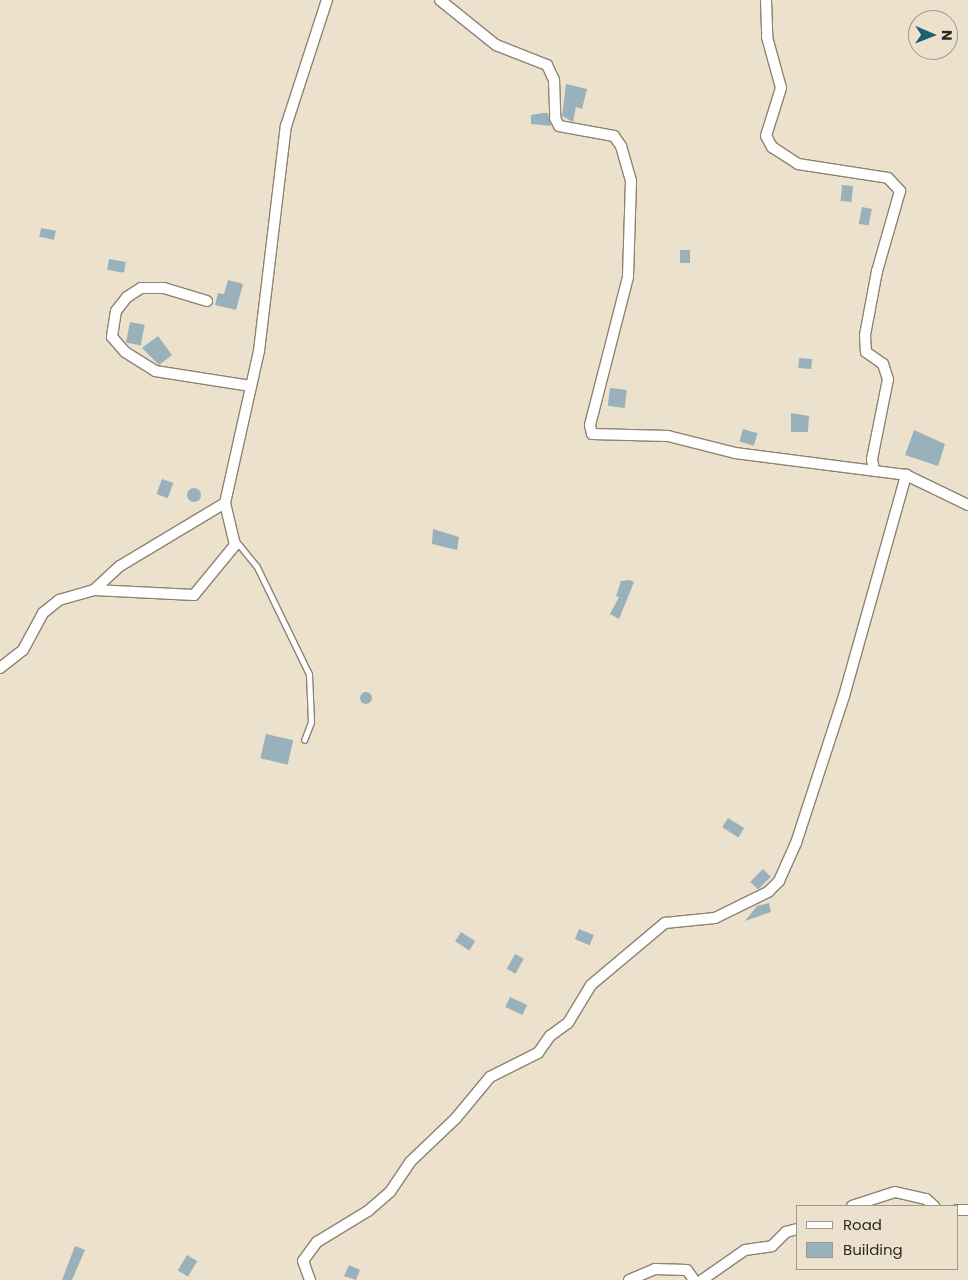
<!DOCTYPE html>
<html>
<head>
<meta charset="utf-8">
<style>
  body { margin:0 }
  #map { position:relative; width:968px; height:1280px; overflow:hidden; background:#ece1cd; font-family:Poppins,sans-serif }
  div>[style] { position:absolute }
  .building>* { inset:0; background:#99b1ba; transform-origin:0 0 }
  .round { border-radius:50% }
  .roads { filter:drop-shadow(1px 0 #8d8370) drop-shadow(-1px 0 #8d8370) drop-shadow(0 1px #8d8370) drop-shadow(0 -1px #8d8370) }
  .service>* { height:5px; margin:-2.5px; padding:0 2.5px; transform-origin:2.5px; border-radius:2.5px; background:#fff }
  .minor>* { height:10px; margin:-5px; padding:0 5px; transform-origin:5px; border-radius:5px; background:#fff }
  span { translate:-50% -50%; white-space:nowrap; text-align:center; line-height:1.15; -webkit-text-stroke:5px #ece1cd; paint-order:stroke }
  .legend { position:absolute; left:796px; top:1205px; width:162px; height:65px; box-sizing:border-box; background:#ece1cd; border:1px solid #a09889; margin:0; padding:6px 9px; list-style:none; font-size:15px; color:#2e2a22 }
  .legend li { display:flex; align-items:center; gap:10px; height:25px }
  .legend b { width:25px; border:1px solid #a09889 }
  .north { position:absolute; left:908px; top:10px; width:50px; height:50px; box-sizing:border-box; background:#ece1cd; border:1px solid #a09889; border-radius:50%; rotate:91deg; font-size:14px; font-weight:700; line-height:20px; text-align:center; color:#2e2a22 }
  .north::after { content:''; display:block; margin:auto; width:18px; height:22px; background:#1d5f73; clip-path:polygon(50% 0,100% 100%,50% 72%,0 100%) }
</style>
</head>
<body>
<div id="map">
  <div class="building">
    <i style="clip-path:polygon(566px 84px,587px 89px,582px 109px,576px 107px,573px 122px,562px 116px)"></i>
    <i style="clip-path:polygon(542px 113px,548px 113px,551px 126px,531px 124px,531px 115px)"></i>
    <i style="left:842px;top:185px;width:11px;height:16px;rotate:5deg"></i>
    <i style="left:862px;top:207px;width:10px;height:17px;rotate:11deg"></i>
    <i style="left:41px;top:228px;width:15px;height:9px;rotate:11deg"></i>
    <i style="left:690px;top:250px;width:13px;height:10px;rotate:90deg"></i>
    <i style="left:109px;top:259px;width:17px;height:11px;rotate:10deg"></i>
    <i style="clip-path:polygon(228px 280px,243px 284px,236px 310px,215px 305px,218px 293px,224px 294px)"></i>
    <i style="left:130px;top:322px;width:15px;height:21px;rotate:11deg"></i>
    <i style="clip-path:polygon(158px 336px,172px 355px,159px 365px,142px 348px)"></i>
    <i style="left:799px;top:358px;width:13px;height:10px;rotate:4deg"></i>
    <i style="left:610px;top:388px;width:17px;height:18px;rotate:7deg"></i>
    <i style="clip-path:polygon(791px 413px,809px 416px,808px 432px,791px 432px)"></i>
    <i style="left:743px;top:429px;width:15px;height:13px;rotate:16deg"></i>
    <i style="clip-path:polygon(914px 430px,945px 444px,938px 466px,905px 455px)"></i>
    <i style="left:162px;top:479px;width:12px;height:16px;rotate:20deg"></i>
    <i class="round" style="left:187px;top:488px;width:14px;height:14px"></i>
    <i style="clip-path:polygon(433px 529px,459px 537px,457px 550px,432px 544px)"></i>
    <i style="clip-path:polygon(629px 580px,634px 582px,619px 619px,610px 614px,619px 597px,616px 596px,621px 581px)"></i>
    <i class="round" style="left:360px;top:692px;width:12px;height:12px"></i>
    <i style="left:266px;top:734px;width:28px;height:25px;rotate:13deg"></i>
    <i style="left:728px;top:818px;width:19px;height:11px;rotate:32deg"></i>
    <i style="left:763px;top:869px;width:11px;height:18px;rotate:45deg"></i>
    <i style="clip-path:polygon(769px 903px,771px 912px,745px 921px,757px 906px)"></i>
    <i style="left:579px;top:929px;width:16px;height:11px;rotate:22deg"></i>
    <i style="left:461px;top:932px;width:17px;height:11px;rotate:33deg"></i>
    <i style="left:515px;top:954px;width:10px;height:17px;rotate:29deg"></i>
    <i style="left:510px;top:997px;width:19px;height:11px;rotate:25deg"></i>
    <i style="clip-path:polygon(75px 1246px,85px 1250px,72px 1280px,62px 1280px)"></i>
    <i style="left:187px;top:1255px;width:12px;height:18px;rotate:31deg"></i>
    <i style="clip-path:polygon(349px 1265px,360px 1270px,356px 1280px,344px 1276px)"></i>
  </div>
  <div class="roads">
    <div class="service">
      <i style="left:236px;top:541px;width:33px;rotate:51deg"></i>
      <i style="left:257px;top:567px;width:119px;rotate:64.1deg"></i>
      <i style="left:309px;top:674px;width:48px;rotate:87.6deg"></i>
      <i style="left:311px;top:722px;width:19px;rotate:111deg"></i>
    </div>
    <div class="minor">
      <i style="left:440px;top:0;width:72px;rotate:38.8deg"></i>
      <i style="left:496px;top:45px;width:55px;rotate:21.4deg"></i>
      <i style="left:547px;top:65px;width:17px;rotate:65deg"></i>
      <i style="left:554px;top:80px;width:38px;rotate:88deg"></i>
      <i style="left:555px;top:118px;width:9px;rotate:63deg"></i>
      <i style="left:559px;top:126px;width:56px;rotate:10.3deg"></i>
      <i style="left:614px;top:136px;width:12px;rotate:55deg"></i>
      <i style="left:621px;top:146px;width:36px;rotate:74deg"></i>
      <i style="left:631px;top:181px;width:96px;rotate:91.8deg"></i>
      <i style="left:628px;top:277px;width:153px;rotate:104.4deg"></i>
      <i style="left:590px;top:425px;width:9px;rotate:77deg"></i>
      <i style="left:592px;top:434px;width:76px;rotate:1.5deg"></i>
      <i style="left:668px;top:436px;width:69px;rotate:14.2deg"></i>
      <i style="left:735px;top:453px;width:172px;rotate:7.3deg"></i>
      <i style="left:906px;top:475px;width:69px;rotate:25.8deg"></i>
      <i style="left:766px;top:0;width:37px;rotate:88deg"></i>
      <i style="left:767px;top:37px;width:53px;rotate:74.6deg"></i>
      <i style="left:781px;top:88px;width:50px;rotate:107.4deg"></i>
      <i style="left:766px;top:136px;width:13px;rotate:61deg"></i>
      <i style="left:772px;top:147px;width:31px;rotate:33deg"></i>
      <i style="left:798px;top:164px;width:91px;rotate:8.8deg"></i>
      <i style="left:888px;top:178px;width:18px;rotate:47deg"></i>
      <i style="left:900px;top:191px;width:83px;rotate:106deg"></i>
      <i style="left:877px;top:271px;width:65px;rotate:100.6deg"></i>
      <i style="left:865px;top:335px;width:17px;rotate:87deg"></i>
      <i style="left:866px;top:352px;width:21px;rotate:35deg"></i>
      <i style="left:883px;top:364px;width:16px;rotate:72deg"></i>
      <i style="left:888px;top:379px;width:82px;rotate:101.3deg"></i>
      <i style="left:872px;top:459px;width:11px;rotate:80deg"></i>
      <i style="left:207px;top:301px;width:45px;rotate:-163.2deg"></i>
      <i style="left:164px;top:288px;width:23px;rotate:180deg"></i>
      <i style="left:141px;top:288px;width:17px;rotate:147deg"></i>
      <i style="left:127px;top:297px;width:18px;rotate:128deg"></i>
      <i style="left:116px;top:311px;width:26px;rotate:99deg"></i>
      <i style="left:112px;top:337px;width:20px;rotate:49deg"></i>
      <i style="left:125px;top:352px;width:36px;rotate:32deg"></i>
      <i style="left:155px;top:371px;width:97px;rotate:8.9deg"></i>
      <i style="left:94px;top:590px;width:35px;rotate:-43deg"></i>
      <i style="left:120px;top:566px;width:122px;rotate:-31deg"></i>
      <i style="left:0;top:668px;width:29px;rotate:-38deg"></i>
      <i style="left:23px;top:650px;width:42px;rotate:-61.6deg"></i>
      <i style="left:43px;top:613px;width:21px;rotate:-39deg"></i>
      <i style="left:59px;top:600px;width:36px;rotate:-16deg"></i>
      <i style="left:94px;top:590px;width:100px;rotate:2.9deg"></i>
      <i style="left:194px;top:595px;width:65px;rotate:-50.6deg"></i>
      <i style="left:235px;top:545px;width:43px;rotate:-103.4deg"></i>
      <i style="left:225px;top:503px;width:156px;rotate:-77.4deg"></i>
      <i style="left:259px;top:351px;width:227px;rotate:-83.2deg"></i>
      <i style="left:286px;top:126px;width:133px;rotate:-72deg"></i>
      <i style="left:852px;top:1206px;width:45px;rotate:-18deg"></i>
      <i style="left:895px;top:1192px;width:32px;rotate:13deg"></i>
      <i style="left:926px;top:1199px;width:11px;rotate:41deg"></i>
      <i style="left:957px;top:1210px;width:11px"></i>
      <i style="left:310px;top:1280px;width:20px;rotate:-110deg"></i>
      <i style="left:303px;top:1261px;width:24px;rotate:-54deg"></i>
      <i style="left:317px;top:1242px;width:60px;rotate:-31.3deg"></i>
      <i style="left:368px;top:1211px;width:29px;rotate:-41deg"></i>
      <i style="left:390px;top:1192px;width:36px;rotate:-56deg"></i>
      <i style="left:410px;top:1162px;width:64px;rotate:-43.7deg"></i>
      <i style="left:456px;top:1118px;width:53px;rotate:-50.3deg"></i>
      <i style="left:490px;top:1077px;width:54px;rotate:-26.6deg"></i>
      <i style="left:538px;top:1053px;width:21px;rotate:-55deg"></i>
      <i style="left:550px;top:1036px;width:22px;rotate:-36deg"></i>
      <i style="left:568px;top:1023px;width:44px;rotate:-58.8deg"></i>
      <i style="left:591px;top:985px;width:97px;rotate:-40deg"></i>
      <i style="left:665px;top:923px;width:50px;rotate:-5.7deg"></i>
      <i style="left:715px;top:918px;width:59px;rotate:-26.1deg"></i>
      <i style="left:768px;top:892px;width:16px;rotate:-45deg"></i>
      <i style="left:779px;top:881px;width:42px;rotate:-65.9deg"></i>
      <i style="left:796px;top:843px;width:155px;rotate:-71.9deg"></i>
      <i style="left:844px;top:696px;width:230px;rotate:-74.3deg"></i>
      <i style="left:629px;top:1280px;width:28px;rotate:-23deg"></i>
      <i style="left:655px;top:1269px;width:32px;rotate:2deg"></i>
      <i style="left:687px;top:1270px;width:12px;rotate:55deg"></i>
      <i style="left:702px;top:1280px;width:52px;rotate:-34.9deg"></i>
      <i style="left:745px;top:1250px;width:27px;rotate:-8deg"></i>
      <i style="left:772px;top:1246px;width:20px;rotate:-45deg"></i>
      <i style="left:786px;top:1232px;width:11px;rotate:-15deg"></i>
    </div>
  </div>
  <ul class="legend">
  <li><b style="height:6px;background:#fff"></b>Road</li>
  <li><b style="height:14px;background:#99b1ba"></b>Building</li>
  </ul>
  <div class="north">N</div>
</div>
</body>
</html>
